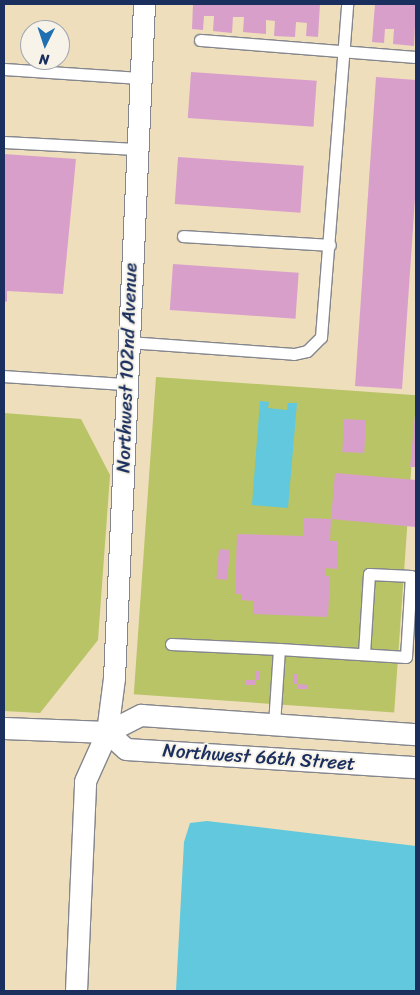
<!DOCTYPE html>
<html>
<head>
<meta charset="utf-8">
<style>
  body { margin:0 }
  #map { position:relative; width:420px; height:995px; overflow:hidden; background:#eedebc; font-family:Sriracha,sans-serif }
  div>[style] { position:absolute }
  .green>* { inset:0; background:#b8c466; transform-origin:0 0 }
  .water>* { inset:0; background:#61c8dd }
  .building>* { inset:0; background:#d99fcb; transform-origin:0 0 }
  .roads { filter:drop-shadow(1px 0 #84868d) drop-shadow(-1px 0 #84868d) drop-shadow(0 1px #84868d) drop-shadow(0 -1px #84868d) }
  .service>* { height:11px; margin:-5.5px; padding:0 5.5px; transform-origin:5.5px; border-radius:5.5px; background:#fff }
  .minor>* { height:21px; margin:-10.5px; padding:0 10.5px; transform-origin:10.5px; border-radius:10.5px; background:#fff }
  span { translate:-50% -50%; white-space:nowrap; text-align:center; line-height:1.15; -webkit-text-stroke:4px #f7f3e8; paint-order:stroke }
  .street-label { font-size:19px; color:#1b2f5e }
  .frame { position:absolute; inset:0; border:5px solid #1b2f5e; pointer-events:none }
  .north { position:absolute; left:20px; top:20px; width:50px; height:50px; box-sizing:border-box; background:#f7f3e8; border:1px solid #9fa5b1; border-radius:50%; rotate:184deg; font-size:14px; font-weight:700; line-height:20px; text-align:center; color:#1b2f5e }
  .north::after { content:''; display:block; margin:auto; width:18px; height:22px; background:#1f6fb2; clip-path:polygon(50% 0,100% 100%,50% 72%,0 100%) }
</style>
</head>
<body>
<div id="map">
  <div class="green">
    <i style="left:156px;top:377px;width:261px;height:318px;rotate:4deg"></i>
    <i style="clip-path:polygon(4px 413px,81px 419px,110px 475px,98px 640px,40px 713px,4px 711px)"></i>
  </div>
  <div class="water">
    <i style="clip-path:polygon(260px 401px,269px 402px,268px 408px,287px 410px,288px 403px,297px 403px,288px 508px,252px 505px)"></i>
    <i style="clip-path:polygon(207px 821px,416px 846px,416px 991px,176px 991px,184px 842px,190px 823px)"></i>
  </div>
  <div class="building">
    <i style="clip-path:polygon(193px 4px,320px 4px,318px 37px,306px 36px,307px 23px,296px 22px,295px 37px,274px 36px,275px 21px,266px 20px,266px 34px,243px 32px,244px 17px,233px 17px,232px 33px,213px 31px,214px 16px,204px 16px,203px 30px,192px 29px)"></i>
    <i style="clip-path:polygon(375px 4px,416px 4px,414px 46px,393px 44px,394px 29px,385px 29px,384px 43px,372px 42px)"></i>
    <i style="left:191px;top:72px;width:126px;height:46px;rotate:4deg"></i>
    <i style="clip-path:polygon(376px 77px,416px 80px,416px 184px,402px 389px,355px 386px)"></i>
    <i style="clip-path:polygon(4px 154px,76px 159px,63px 294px,7px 291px,7px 302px,4px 301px)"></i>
    <i style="left:178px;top:157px;width:126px;height:47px;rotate:4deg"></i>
    <i style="left:173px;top:264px;width:126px;height:46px;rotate:4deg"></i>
    <i style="clip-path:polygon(415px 415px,416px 415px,416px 467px,410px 467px)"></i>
    <i style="left:344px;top:419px;width:22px;height:33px;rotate:3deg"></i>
    <i style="clip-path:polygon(335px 473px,416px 480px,416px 527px,331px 519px,330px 541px,338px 541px,337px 569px,326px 568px,326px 576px,330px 576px,328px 617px,253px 614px,253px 601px,241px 600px,241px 594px,235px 594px,237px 534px,303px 536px,304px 518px,331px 519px)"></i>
    <i style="left:219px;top:549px;width:11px;height:30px;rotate:5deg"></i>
    <i style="left:255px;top:671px;width:5px;height:9px"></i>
    <i style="left:293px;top:674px;width:5px;height:10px"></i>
    <i style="left:245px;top:680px;width:10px;height:5px"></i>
    <i style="clip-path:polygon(298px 684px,307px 685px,307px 689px,297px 689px)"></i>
  </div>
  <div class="roads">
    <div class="service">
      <i style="left:200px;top:40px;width:217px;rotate:4.5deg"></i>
      <i style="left:4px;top:69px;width:136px;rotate:3.8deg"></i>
      <i style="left:4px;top:142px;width:132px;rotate:3deg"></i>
      <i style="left:183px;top:236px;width:147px;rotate:3.5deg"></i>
      <i style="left:128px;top:342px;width:166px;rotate:4.1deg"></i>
      <i style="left:294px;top:354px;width:13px;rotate:-13deg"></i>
      <i style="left:307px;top:351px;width:20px;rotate:-45deg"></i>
      <i style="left:321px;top:337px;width:334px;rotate:-85.5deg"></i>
      <i style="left:4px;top:376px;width:122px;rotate:3.8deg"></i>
      <i style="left:171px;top:644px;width:108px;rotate:2.7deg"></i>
      <i style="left:279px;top:649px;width:75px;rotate:93.8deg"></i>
      <i style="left:279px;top:649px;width:127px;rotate:3.6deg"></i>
      <i style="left:406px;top:657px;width:81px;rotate:-86.5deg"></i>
      <i style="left:411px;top:576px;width:42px;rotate:-177.3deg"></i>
      <i style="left:369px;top:574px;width:80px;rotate:93.6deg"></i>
    </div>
    <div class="minor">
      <i style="left:4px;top:728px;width:103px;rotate:2.2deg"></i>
      <i style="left:107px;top:732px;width:38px;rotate:-27deg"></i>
      <i style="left:141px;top:715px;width:276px;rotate:4deg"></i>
      <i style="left:107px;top:732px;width:25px;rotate:42deg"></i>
      <i style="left:126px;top:749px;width:291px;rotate:3.6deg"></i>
      <i style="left:76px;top:991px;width:210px;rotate:-87.5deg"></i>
      <i style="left:85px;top:781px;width:54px;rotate:-65.8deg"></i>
      <i style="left:107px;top:732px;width:54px;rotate:-82.6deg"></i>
      <i style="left:114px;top:678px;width:675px;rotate:-87.45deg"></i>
    </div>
  </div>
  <div class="street-label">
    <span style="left:127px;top:368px;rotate:-88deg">Northwest 102nd Avenue</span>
    <span style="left:259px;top:757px;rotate:4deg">Northwest 66th Street</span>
  </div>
  <div class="frame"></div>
  <div class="north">N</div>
</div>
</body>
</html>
